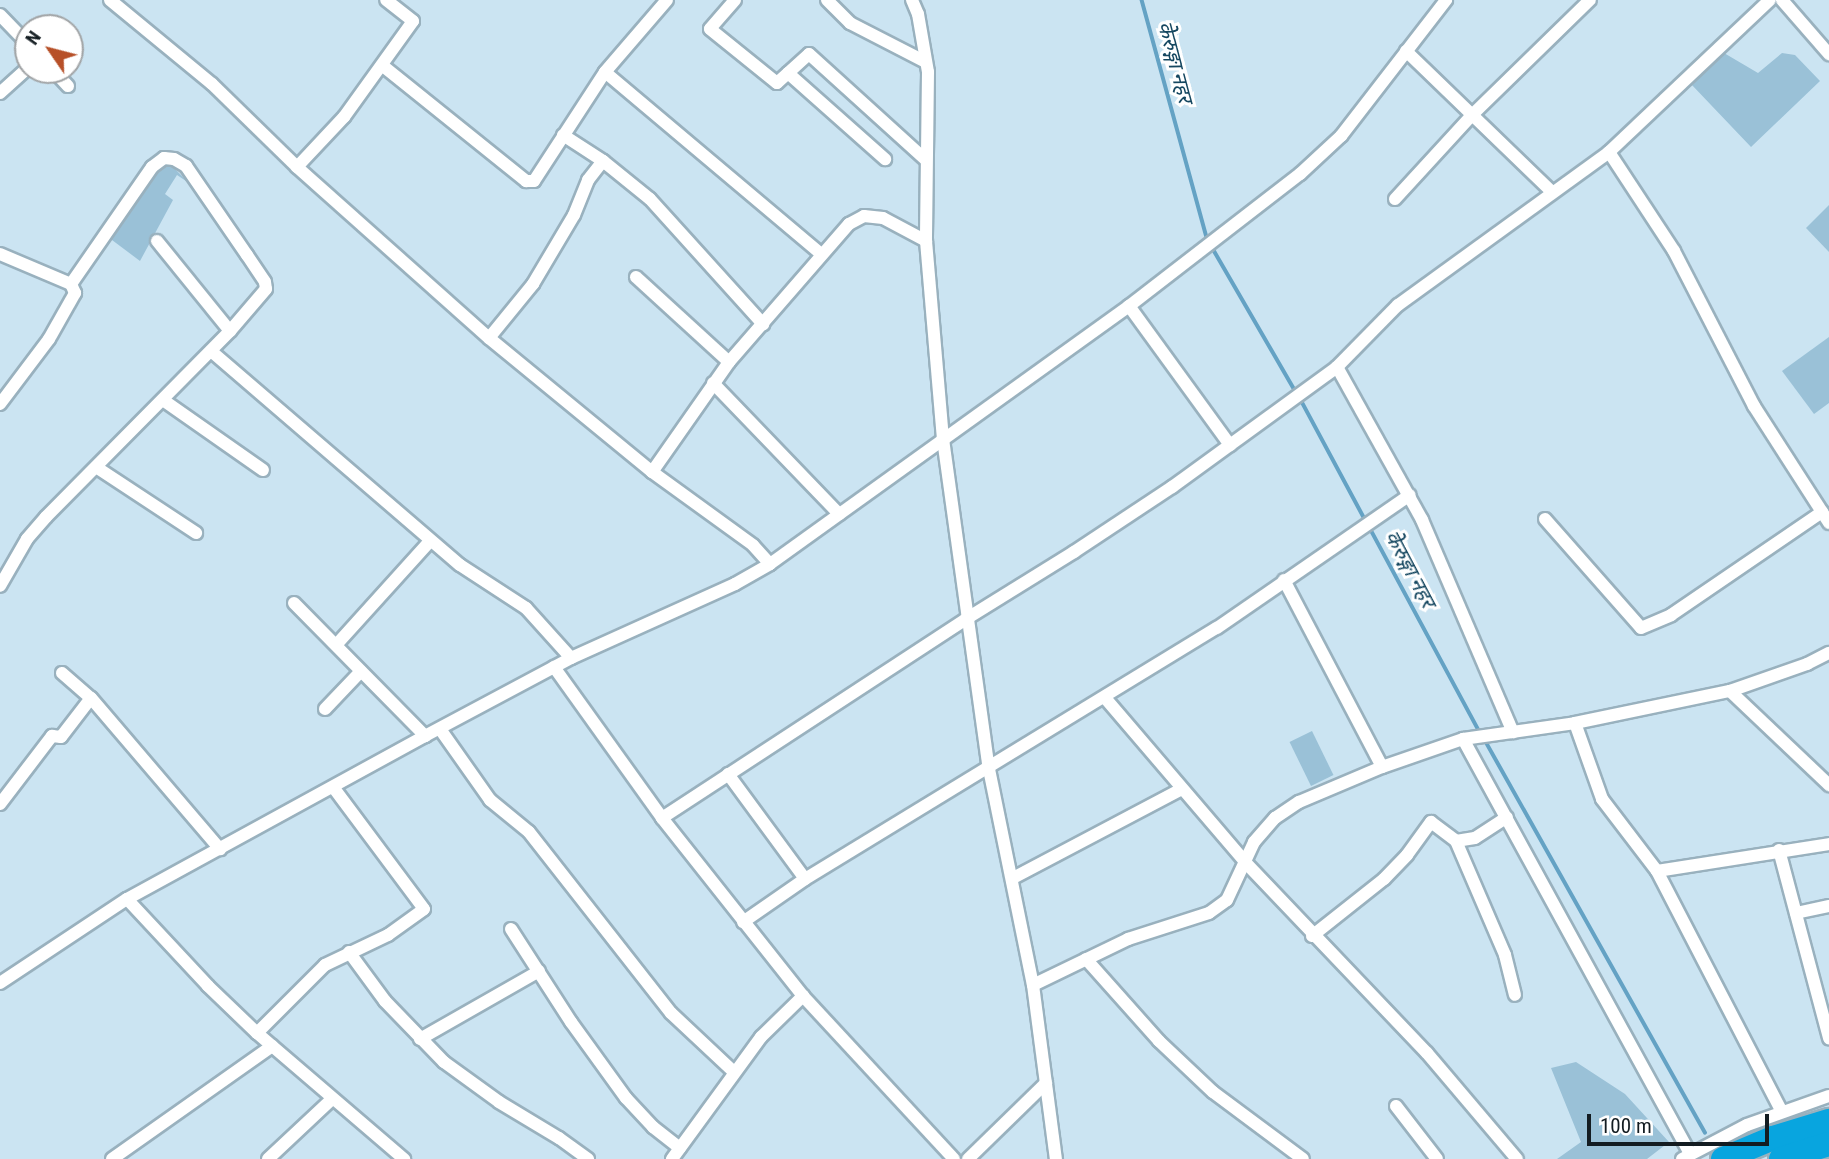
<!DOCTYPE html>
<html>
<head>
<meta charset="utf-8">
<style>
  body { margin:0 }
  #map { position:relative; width:1829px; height:1159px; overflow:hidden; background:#cbe4f2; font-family:"Roboto Condensed","Noto Sans Devanagari",sans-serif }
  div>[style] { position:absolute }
  .green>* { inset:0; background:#9ac1d7; transform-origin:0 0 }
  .stream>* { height:3.5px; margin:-1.75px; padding:0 1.75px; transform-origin:1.75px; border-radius:1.75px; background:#64a2c4 }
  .roads { filter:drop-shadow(2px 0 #99b1be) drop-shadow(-2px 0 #99b1be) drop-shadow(0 2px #99b1be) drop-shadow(0 -2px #99b1be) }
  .street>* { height:12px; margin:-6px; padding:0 6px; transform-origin:6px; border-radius:6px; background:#fff }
  .highway>* { height:24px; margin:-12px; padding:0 12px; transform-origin:12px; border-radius:12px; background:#08a5df }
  span { translate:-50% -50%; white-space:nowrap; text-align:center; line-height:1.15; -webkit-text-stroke:6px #fff; paint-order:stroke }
  .water-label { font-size:21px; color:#154760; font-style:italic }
  .north { position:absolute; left:14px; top:14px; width:70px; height:70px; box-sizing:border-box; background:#fff; border:2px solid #a1a4a6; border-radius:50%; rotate:305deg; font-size:19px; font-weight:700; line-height:28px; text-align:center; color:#131c21 }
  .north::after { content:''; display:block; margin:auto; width:24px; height:32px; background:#b75028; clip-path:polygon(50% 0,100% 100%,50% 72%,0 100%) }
  .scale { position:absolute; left:1587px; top:1114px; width:182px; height:32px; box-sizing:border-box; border:4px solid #131c21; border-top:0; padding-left:9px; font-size:21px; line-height:24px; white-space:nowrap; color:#131c21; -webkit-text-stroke:5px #fff; paint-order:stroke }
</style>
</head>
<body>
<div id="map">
  <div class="green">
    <i style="clip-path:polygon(1724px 53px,1758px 73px,1782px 53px,1795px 55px,1820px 81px,1751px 147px,1691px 84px)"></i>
    <i style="clip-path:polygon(171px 165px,189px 183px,177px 175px,165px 194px,173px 200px,140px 261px,108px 237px,163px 166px)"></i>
    <i style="clip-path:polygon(1829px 205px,1829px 252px,1806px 228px)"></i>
    <i style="clip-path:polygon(1829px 337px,1829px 403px,1814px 414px,1782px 371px)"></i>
    <i style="left:1312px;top:731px;width:49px;height:25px;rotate:64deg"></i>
    <i style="clip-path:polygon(1576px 1062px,1625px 1094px,1669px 1142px,1647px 1159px,1557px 1159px,1581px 1142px,1551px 1068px)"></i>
  </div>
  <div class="stream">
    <i style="left:1142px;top:0;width:250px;rotate:74.7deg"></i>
    <i style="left:1212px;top:247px;width:168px;rotate:59.9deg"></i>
    <i style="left:1300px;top:398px;width:140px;rotate:61.8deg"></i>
    <i style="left:1370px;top:528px;width:234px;rotate:61.7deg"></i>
    <i style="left:1485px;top:740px;width:450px;rotate:60.7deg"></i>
  </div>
  <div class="roads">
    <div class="street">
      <i style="left:110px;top:0;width:132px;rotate:39.5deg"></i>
      <i style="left:212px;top:84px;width:119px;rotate:44.3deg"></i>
      <i style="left:297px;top:167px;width:257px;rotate:41.7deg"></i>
      <i style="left:489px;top:338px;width:211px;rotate:39.4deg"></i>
      <i style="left:735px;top:0;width:38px;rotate:131deg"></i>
      <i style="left:710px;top:29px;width:86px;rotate:38.9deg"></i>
      <i style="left:777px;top:83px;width:43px;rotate:-42.2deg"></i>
      <i style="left:809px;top:54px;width:158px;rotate:42.2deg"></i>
      <i style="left:827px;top:0;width:33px;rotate:45deg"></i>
      <i style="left:850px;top:23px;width:85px;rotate:27.2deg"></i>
      <i style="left:912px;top:0;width:15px;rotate:67deg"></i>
      <i style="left:918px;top:14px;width:59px;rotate:80.2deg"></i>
      <i style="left:928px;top:72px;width:169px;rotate:90.7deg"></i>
      <i style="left:926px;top:241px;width:199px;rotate:85.1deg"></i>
      <i style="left:943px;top:439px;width:333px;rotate:82.1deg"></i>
      <i style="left:989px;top:769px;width:220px;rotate:78.5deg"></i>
      <i style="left:1033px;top:985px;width:176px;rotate:82.5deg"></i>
      <i style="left:1782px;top:0;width:72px;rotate:49deg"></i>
      <i style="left:0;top:15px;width:40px;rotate:46deg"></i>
      <i style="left:1406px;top:51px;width:203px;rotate:44deg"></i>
      <i style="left:383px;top:66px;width:184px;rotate:38.8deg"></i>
      <i style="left:526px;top:181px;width:8px"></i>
      <i style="left:534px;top:181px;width:130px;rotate:-56.9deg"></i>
      <i style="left:605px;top:72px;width:95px;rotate:-49.3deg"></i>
      <i style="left:53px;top:70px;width:22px;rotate:47deg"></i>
      <i style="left:605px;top:72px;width:281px;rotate:40.1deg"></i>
      <i style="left:788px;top:73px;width:130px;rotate:41.6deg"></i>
      <i style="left:0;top:93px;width:38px;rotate:-42deg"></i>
      <i style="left:563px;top:135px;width:48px;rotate:33deg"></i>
      <i style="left:603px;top:161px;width:60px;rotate:39deg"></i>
      <i style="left:650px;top:199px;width:169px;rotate:47.9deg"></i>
      <i style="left:1609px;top:152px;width:118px;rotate:56.7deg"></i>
      <i style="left:1674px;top:251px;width:174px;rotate:62.7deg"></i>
      <i style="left:1754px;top:406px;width:139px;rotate:57.3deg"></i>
      <i style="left:297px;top:167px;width:69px;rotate:-46.8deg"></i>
      <i style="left:344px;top:117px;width:118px;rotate:-54.3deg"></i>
      <i style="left:413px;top:21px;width:34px;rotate:-142deg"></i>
      <i style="left:1395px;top:199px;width:113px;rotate:-47.5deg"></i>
      <i style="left:1471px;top:116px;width:166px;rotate:-44.3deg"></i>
      <i style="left:157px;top:241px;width:116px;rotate:51deg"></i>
      <i style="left:0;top:254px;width:77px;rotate:22.9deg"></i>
      <i style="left:636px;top:277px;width:126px;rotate:42.4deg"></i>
      <i style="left:1129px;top:306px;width:172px;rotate:54deg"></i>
      <i style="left:489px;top:338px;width:70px;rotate:-50.8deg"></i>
      <i style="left:533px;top:284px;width:80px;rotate:-59.3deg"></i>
      <i style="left:574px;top:215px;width:38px;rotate:-68deg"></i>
      <i style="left:588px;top:180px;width:24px;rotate:-52deg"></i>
      <i style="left:211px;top:351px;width:328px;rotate:40.7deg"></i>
      <i style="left:460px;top:565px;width:79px;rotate:33.1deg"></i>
      <i style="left:526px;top:608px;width:67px;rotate:48deg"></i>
      <i style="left:1337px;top:367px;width:175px;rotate:60.9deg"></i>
      <i style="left:1422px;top:520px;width:231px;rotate:66.8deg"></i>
      <i style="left:713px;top:383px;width:182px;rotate:46.1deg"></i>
      <i style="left:163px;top:400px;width:122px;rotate:35deg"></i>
      <i style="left:0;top:404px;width:81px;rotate:-53deg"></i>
      <i style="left:49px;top:339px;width:53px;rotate:-60.5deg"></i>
      <i style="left:75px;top:293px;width:10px;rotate:-114deg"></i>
      <i style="left:71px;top:284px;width:142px;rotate:-55.3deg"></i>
      <i style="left:152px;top:167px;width:15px;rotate:-37deg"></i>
      <i style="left:164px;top:158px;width:10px;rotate:6deg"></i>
      <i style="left:174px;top:159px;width:14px;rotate:30deg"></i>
      <i style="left:186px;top:166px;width:108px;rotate:55.6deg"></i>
      <i style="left:247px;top:255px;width:32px;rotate:56deg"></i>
      <i style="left:265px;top:282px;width:7px;rotate:82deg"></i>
      <i style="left:266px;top:289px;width:55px;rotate:130.6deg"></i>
      <i style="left:230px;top:331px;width:262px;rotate:134.7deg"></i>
      <i style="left:46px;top:517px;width:29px;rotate:131deg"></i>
      <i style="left:27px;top:539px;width:54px;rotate:119.9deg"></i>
      <i style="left:96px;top:467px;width:120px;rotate:33.4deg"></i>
      <i style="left:1545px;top:519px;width:145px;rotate:48.6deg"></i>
      <i style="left:1641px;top:628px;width:33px;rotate:-23deg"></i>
      <i style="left:1671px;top:615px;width:183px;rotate:-34.3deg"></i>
      <i style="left:770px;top:564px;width:25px;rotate:-132deg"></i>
      <i style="left:753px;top:545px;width:125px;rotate:-144.1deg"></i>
      <i style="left:652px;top:472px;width:134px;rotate:-55deg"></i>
      <i style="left:729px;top:362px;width:183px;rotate:-49deg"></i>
      <i style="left:849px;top:224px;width:17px;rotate:-28deg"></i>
      <i style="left:864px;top:216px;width:19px;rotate:6deg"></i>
      <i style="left:883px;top:218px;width:49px;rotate:28.1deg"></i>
      <i style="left:1284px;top:580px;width:211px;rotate:62.3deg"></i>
      <i style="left:294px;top:603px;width:187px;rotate:45.4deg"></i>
      <i style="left:337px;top:644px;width:139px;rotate:-47.9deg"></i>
      <i style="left:554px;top:667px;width:186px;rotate:54.4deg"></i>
      <i style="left:662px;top:818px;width:227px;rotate:51.6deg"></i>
      <i style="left:803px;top:996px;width:222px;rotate:47.2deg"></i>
      <i style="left:62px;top:673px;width:38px;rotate:41deg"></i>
      <i style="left:91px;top:698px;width:199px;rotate:49.5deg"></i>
      <i style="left:1730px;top:691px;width:137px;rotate:43.5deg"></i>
      <i style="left:1106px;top:699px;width:214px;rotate:49.5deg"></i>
      <i style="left:1245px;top:862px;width:264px;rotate:46.4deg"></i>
      <i style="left:1427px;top:1053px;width:139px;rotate:49.7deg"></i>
      <i style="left:325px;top:709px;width:52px;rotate:-46.5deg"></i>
      <i style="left:1575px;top:723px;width:81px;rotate:70.4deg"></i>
      <i style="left:1602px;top:799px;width:91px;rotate:52.6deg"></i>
      <i style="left:1657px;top:871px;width:271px;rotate:62.6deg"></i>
      <i style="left:440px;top:729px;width:87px;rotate:54.8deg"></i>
      <i style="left:490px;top:800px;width:50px;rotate:39.4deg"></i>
      <i style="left:529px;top:832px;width:230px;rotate:51.9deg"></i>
      <i style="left:671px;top:1013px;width:86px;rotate:43.1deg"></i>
      <i style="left:1463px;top:739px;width:473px;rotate:61.3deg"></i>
      <i style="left:728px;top:774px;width:130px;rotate:53.7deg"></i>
      <i style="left:0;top:804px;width:86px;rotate:-52.6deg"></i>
      <i style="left:52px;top:736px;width:9px;rotate:6deg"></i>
      <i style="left:61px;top:737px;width:49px;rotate:-52.4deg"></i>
      <i style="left:662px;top:818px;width:363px;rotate:-33.2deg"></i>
      <i style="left:966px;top:619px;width:127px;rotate:-31.8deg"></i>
      <i style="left:1074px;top:552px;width:118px;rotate:-33.6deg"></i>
      <i style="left:1172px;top:487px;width:204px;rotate:-36deg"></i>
      <i style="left:1337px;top:367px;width:87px;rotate:-45.5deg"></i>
      <i style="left:1398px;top:305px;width:261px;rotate:-35.9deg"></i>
      <i style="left:1609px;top:152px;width:221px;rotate:-43.4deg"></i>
      <i style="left:1456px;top:841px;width:19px;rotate:-9deg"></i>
      <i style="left:1475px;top:838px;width:38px;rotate:-33deg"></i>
      <i style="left:1779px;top:850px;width:195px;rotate:75.1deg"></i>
      <i style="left:1657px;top:871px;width:174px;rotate:-8.9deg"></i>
      <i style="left:1013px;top:878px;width:191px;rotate:-27.8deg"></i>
      <i style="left:127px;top:899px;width:119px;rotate:47deg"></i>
      <i style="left:208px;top:986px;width:68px;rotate:43.8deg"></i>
      <i style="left:257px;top:1033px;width:194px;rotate:40.6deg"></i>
      <i style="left:1796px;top:913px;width:34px;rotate:-12deg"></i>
      <i style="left:743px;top:922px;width:75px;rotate:-34.7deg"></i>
      <i style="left:805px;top:879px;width:482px;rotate:-31.4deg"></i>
      <i style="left:1217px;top:628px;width:234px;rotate:-34.6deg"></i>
      <i style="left:511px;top:929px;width:111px;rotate:57.2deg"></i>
      <i style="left:571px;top:1022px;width:94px;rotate:54.1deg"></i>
      <i style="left:626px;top:1098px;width:40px;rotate:47deg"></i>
      <i style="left:653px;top:1127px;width:34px;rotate:38deg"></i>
      <i style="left:1312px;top:936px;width:92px;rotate:-38.4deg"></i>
      <i style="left:1384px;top:879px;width:33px;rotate:-46deg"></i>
      <i style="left:1407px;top:855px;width:41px;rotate:-54deg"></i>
      <i style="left:1431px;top:822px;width:31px;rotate:37deg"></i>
      <i style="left:1456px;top:841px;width:124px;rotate:66.7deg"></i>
      <i style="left:1505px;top:955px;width:41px;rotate:76deg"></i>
      <i style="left:349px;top:952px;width:61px;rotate:53.7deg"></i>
      <i style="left:385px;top:1001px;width:85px;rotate:46deg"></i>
      <i style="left:444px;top:1062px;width:68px;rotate:36deg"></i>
      <i style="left:499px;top:1102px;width:70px;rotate:31deg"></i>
      <i style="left:559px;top:1138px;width:36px;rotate:36deg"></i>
      <i style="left:1086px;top:959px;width:110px;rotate:48.3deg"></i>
      <i style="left:1159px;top:1041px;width:74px;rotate:43.4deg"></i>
      <i style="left:1213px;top:1092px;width:112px;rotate:36.7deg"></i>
      <i style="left:0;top:983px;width:152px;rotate:-33.5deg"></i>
      <i style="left:127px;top:899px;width:340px;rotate:-28.7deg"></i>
      <i style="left:425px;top:736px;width:166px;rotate:-28.1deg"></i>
      <i style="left:571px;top:658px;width:180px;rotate:-24.3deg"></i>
      <i style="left:735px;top:584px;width:40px;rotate:-29.7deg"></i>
      <i style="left:770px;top:564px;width:442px;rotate:-35.7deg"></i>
      <i style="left:1129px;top:306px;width:216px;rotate:-37.7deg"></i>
      <i style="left:1300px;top:174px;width:56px;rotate:-42.8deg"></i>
      <i style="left:1341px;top:136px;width:172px;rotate:-52.3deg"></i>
      <i style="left:1033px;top:985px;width:106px;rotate:-25.8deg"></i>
      <i style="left:1128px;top:939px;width:85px;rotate:-17.8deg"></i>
      <i style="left:1209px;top:913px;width:22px;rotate:-36deg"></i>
      <i style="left:1227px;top:900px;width:64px;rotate:-65deg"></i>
      <i style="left:1254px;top:842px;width:32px;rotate:-49deg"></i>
      <i style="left:1275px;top:818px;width:29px;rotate:-34deg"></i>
      <i style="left:1299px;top:802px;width:90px;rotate:-22.9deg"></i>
      <i style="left:1382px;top:767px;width:86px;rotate:-19.1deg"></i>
      <i style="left:1463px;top:739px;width:113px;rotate:-8.1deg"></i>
      <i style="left:1575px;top:723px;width:158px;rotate:-11.7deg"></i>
      <i style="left:1730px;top:691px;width:82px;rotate:-19.3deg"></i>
      <i style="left:1807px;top:664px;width:25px;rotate:-27deg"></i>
      <i style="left:257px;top:1033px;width:96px;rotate:-45deg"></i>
      <i style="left:325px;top:965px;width:70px;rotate:-25.5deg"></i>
      <i style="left:388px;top:935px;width:44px;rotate:-35.8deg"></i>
      <i style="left:424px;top:909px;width:152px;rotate:-126.7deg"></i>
      <i style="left:420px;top:1039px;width:137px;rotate:-29.7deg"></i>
      <i style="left:1396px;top:1106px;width:67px;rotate:52.3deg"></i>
      <i style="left:112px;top:1159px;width:196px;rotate:-35.2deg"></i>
      <i style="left:268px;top:1159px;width:86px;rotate:-43.1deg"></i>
      <i style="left:672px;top:1159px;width:151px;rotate:-53.9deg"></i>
      <i style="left:761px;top:1037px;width:59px;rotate:-44.3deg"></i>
      <i style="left:968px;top:1159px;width:109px;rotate:-44.3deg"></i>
      <i style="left:1682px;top:1159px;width:73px;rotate:-27.6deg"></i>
      <i style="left:1747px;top:1125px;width:87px;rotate:-19.5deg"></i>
    </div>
    <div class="highway">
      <i style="left:1723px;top:1159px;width:54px;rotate:-22.8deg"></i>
      <i style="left:1773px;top:1138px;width:59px;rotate:-16.9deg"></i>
      <i style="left:1781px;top:1159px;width:50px;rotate:-17.4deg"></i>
    </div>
  </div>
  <div class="water-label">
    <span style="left:1175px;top:62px;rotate:75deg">केेरुङ्गा नहर</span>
    <span style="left:1410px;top:569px;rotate:62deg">केेरुङ्गा नहर</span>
  </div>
  <div class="north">N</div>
  <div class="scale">100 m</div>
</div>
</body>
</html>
